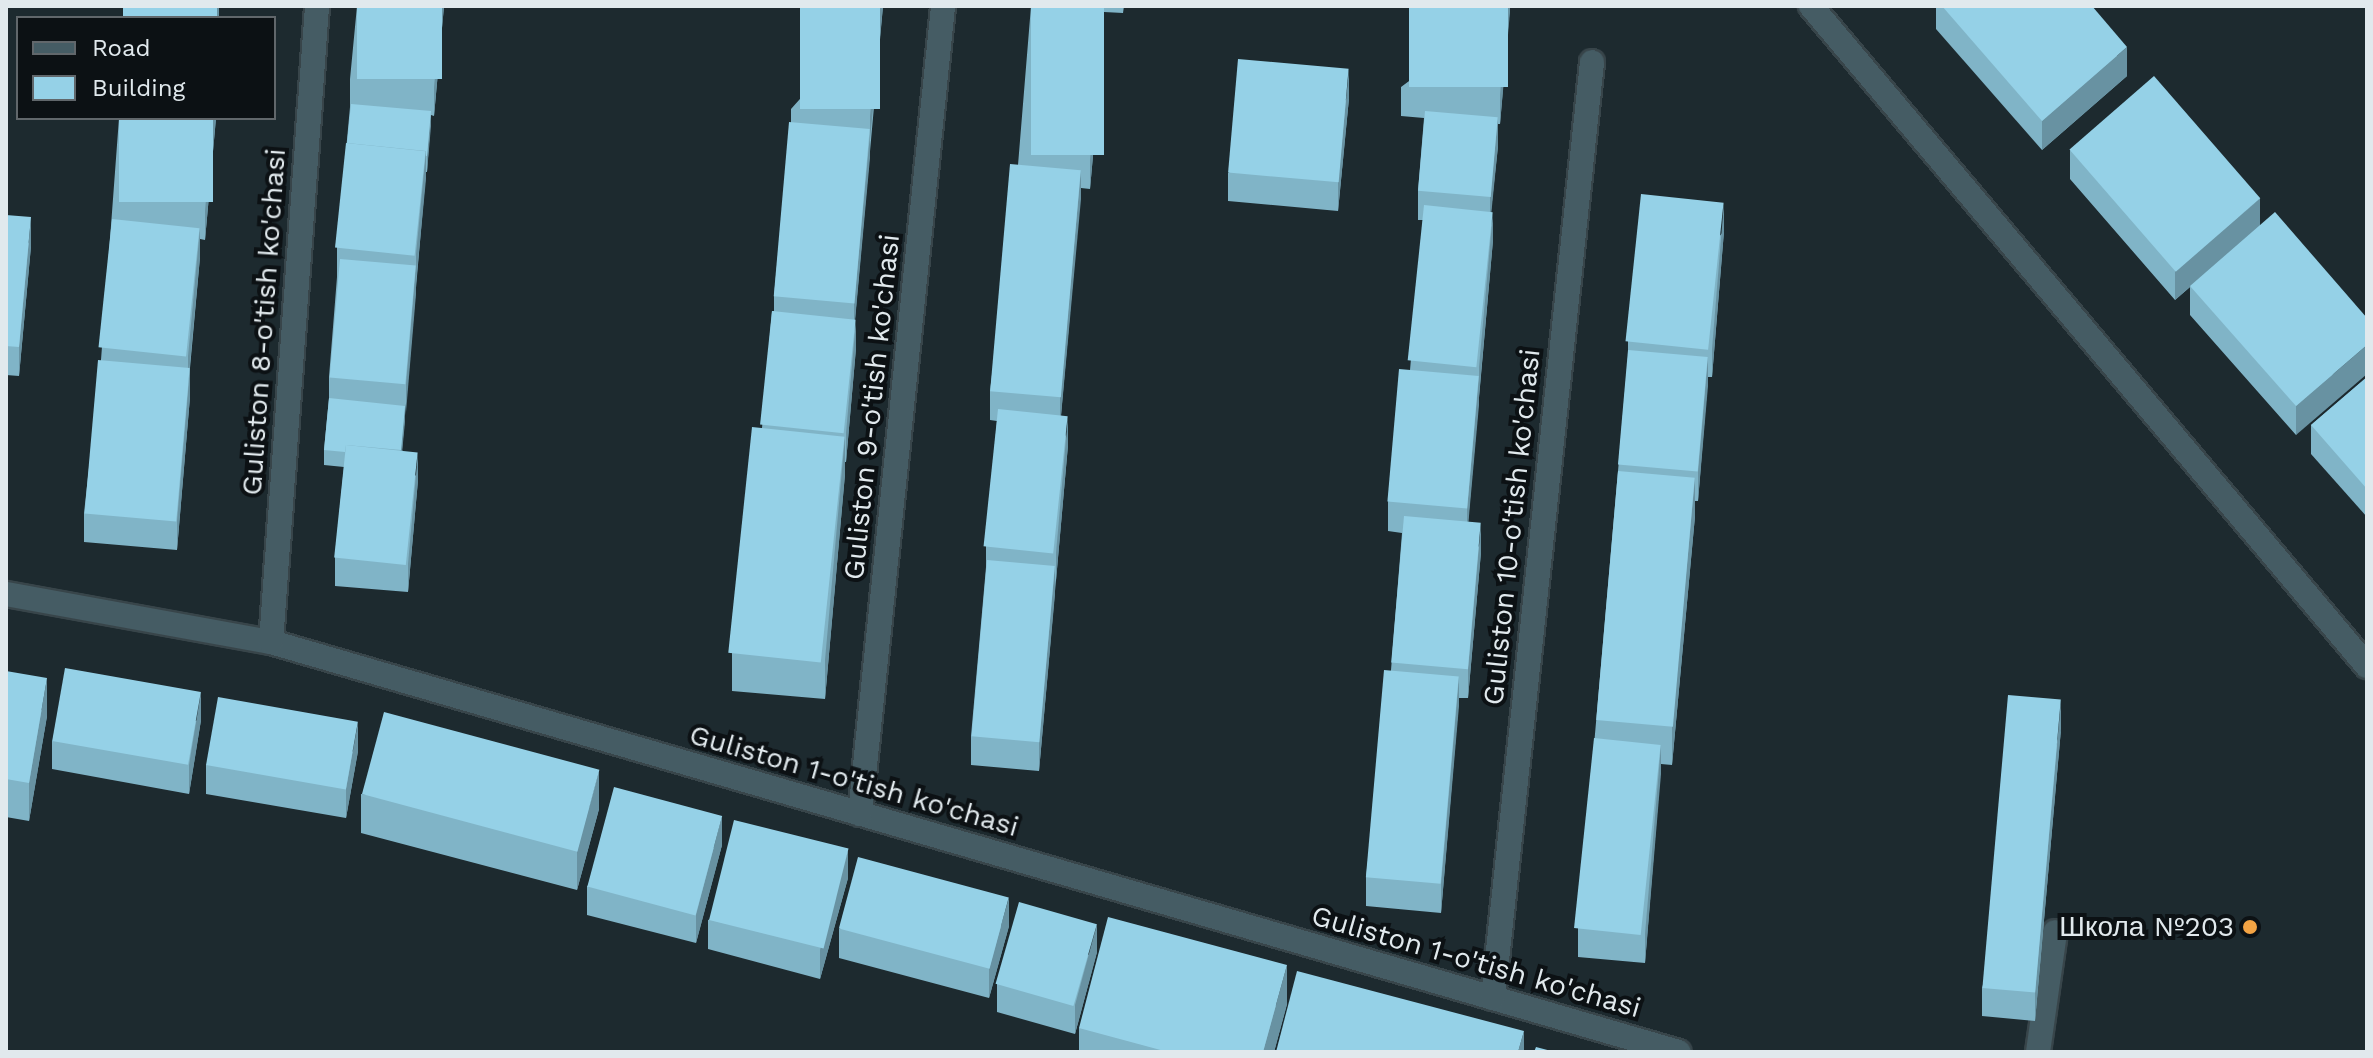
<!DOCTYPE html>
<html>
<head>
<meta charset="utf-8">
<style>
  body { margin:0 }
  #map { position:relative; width:2373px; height:1058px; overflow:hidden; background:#1d2a2f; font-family:"Work Sans",sans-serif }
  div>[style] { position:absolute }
  .roads { filter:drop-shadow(2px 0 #38454a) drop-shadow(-2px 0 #38454a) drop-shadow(0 2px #38454a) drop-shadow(0 -2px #38454a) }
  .street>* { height:24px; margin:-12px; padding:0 12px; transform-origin:12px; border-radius:12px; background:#455c64 }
  .wall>* { inset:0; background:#80b4c7 }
  .shaded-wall>* { inset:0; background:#6892a2; transform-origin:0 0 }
  .building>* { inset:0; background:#95d1e7; transform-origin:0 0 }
  .dots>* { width:22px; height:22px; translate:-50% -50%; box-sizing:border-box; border:4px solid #0c1114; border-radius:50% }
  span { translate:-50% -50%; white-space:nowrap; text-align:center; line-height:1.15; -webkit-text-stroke:8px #0c1114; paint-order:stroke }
  .street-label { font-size:28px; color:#e1e9ed }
  .poi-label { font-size:28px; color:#e1e9ed }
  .right { translate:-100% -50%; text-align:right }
  .frame { position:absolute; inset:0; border:8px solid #e1e9ed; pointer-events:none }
  .legend { position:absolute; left:16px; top:16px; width:260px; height:104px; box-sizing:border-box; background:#0c1114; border:2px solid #61676b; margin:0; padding:10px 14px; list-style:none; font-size:24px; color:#e1e9ed }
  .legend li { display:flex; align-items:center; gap:16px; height:40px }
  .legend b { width:40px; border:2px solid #61676b }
</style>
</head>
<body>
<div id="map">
  <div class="roads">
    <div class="street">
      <i style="left:1811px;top:6px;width:863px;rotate:49.89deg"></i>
      <i style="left:6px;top:594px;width:269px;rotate:10.3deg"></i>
      <i style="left:271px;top:642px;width:1466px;rotate:16.24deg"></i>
      <i style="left:271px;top:642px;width:638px;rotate:-85.86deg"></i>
      <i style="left:860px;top:814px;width:812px;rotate:-84.13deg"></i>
      <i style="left:1493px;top:998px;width:941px;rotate:-83.96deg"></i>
      <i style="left:2038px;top:1052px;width:121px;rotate:-81.9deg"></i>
    </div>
  </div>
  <div class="wall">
    <i style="clip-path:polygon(357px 6px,444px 6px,434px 116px,431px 115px,427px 172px,426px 172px,402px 450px,418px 480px,408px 592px,335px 586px,335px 557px,344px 467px,324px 465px,324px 450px,329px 398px,329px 377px,337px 277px,337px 248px,350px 107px,350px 79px)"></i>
    <i style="clip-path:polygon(883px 6px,855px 319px,856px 348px,846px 462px,845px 462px,845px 474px,825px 699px,732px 691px,732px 653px,762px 428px,772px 311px,774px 311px,774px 296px,791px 122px,791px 109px)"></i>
    <i style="clip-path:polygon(1031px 6px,1124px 6px,1123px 13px,1104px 12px,1104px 33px,1090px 189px,1081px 188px,1061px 415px,1068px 445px,1039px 771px,971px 765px,971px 736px,986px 567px,986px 546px,997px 421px,990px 420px,990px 391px,1018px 165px)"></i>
    <i style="clip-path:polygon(1510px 6px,1500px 124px,1498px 124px,1498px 146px,1491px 211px,1493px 240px,1468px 522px,1481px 552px,1468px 698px,1459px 698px,1441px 913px,1366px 906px,1366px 877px,1391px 670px,1402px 533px,1388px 531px,1388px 502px,1410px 370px,1423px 220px,1418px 220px,1418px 191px,1424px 118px,1401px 116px,1401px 87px)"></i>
    <i style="clip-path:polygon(1936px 6px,2092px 6px,2127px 76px,2042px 150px,1936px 29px)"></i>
    <i style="clip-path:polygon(1349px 98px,1338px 211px,1228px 201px,1228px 173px)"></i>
    <i style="clip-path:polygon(119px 118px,216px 118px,205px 240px,200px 239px,200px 257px,190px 368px,190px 397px,177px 550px,84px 542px,84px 513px,101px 360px)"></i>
    <i style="clip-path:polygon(2070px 150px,2260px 225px,2367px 318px,2296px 435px,2190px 315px,2190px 287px,2175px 300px,2070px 179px)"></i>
    <i style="clip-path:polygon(6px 215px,31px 246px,19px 376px,6px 375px)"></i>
    <i style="clip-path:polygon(1724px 231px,1712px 377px,1708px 377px,1698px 501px,1695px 501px,1695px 516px,1672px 765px,1661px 764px,1645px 963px,1578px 957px,1578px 928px,1618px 471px,1628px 357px,1628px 341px)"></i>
    <i style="clip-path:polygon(2367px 377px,2367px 517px,2311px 454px,2311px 425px)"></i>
    <i style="clip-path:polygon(6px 671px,47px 716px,29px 821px,6px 817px)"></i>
    <i style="clip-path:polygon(201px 720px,189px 794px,52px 769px,52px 741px)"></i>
    <i style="clip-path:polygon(2061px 729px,2035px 1021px,1982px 1016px,1982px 988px)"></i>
    <i style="clip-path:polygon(358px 751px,346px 818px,206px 794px,206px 765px)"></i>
    <i style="clip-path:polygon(361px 794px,599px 809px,577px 890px,361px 833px)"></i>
    <i style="clip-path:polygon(722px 845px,696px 943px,587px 915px,587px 886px)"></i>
    <i style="clip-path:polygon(848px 878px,820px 979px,708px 949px,708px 920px)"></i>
    <i style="clip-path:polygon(1009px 926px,989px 998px,839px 958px,839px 929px)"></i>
    <i style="clip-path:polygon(1097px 952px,1075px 1034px,997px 1012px,997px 984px)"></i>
    <i style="clip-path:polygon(1287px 1004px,1274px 1052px,1079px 1052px,1079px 1028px)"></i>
  </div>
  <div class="shaded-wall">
    <i style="left:217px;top:6px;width:2px;height:12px"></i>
    <i style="clip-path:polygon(442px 6px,444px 6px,434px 116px,434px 87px)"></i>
    <i style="clip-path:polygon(880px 6px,883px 6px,870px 140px,870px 158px,854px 332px,854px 304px,870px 134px,870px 116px)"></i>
    <i style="clip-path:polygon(1104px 6px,1104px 33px,1090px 189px,1090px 160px)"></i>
    <i style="clip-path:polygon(1508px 6px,1510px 6px,1510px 12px,1500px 124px,1500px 95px)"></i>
    <i style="clip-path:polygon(2127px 47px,2127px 76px,2042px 150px,2042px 121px)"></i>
    <i style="clip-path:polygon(1349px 69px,1349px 98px,1338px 211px,1338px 182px)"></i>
    <i style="clip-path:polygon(431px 111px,431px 126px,427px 172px,427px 156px)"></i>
    <i style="clip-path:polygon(1498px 117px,1498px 146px,1490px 226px,1490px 198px)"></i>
    <i style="clip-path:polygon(213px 118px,216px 118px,205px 240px,205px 211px)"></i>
    <i style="clip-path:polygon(426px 151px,426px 179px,416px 283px,416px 254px)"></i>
    <i style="clip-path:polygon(1081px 170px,1081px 199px,1060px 427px,1060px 398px)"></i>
    <i style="clip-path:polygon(2260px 198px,2260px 226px,2175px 300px,2175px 271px)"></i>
    <i style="clip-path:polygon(1724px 202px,1724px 231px,1712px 377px,1712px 349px)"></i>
    <i style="clip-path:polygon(1493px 212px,1493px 240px,1479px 396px,1479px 367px)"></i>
    <i style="clip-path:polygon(31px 217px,31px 246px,19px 376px,19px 347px)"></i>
    <i style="clip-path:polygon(200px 228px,200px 257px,188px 385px,188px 356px)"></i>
    <i style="clip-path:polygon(416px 265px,416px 294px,406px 412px,406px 384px)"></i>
    <i style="clip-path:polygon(856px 320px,856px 348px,846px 462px,846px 433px)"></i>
    <i style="clip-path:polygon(2367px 345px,2367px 374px,2296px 435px,2296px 406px)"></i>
    <i style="clip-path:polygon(1708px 357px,1708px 386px,1698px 501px,1698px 472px)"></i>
    <i style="clip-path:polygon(190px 368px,190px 397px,177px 550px,177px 521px)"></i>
    <i style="clip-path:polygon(1479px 376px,1479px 405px,1467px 538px,1467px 510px)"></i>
    <i style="clip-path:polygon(405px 406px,405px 422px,400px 473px,400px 458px)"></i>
    <i style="clip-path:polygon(1068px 416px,1068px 445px,1056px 581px,1056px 553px)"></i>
    <i style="clip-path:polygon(845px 436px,845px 474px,825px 699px,825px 660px)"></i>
    <i style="clip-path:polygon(418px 452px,418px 480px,408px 592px,408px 564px)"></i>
    <i style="clip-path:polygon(1695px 478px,1695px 516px,1672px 765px,1672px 726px)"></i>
    <i style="clip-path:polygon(1481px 523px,1481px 552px,1468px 698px,1468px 670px)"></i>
    <i style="clip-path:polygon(1055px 566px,1055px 594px,1039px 771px,1039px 742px)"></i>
    <i style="clip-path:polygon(1459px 677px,1459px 706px,1441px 913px,1441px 884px)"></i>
    <i style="clip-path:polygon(47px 678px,47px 716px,29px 821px,29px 783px)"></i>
    <i style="clip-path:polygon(201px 692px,201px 720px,189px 794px,189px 765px)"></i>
    <i style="clip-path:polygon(2061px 700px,2061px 729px,2035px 1021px,2035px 992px)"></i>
    <i style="clip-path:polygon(358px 722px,358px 751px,346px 818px,346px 789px)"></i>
    <i style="clip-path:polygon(1661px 745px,1661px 774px,1645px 963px,1645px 934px)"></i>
    <i style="clip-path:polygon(599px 770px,599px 809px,577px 890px,577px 851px)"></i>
    <i style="clip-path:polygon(722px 816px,722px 845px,696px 943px,696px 915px)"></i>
    <i style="clip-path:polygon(848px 849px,848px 878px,820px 979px,820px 950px)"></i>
    <i style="clip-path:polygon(1009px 897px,1009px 926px,989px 998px,989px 969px)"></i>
    <i style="clip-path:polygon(1097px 924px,1097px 952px,1075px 1034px,1075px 1005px)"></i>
    <i style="clip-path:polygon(1287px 965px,1287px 1004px,1274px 1052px,1263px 1052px)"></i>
    <i style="clip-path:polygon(1524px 1031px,1524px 1052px,1518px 1052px)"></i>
  </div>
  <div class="building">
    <i style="left:123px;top:6px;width:94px;height:12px"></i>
    <i style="left:357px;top:6px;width:85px;height:73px"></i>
    <i style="left:800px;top:6px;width:80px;height:103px"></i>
    <i style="left:1031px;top:6px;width:73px;height:149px"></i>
    <i style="left:1409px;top:6px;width:99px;height:81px"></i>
    <i style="clip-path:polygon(1942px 6px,2092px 6px,2127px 47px,2042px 121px)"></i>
    <i style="left:1238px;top:59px;width:111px;height:114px;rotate:5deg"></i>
    <i style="left:2154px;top:76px;width:162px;height:112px;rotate:49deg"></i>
    <i style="clip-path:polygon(351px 104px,431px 111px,427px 156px,426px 156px,426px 151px,347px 143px)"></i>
    <i style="left:1425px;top:111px;width:73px;height:80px;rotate:5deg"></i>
    <i style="left:119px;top:118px;width:94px;height:84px"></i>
    <i style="left:789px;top:122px;width:81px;height:175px;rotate:5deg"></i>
    <i style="left:346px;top:143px;width:80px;height:105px;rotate:6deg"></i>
    <i style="left:1010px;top:164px;width:71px;height:228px;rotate:5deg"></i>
    <i style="left:1641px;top:194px;width:83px;height:148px;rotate:6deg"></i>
    <i style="left:1424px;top:205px;width:69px;height:156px;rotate:6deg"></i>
    <i style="clip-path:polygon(2275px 212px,2367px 318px,2367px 345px,2296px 406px,2190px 286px)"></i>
    <i style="clip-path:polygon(6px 215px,31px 217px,19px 347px,6px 346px)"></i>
    <i style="left:112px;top:219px;width:88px;height:129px;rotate:6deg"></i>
    <i style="left:340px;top:259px;width:76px;height:119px;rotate:5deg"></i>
    <i style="left:772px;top:311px;width:84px;height:114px;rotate:6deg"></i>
    <i style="left:1628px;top:350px;width:80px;height:115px;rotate:5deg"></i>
    <i style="left:98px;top:360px;width:92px;height:154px;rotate:5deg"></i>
    <i style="left:1399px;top:369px;width:80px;height:133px;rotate:5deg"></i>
    <i style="clip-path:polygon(2367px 377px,2367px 489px,2311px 425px)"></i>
    <i style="clip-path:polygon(329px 398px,405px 406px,401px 450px,346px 445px,345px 452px,324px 450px)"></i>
    <i style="left:998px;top:409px;width:70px;height:138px;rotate:6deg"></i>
    <i style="left:752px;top:427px;width:93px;height:227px;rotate:6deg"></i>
    <i style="left:346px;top:445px;width:72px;height:113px;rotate:6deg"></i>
    <i style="left:1618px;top:471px;width:77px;height:250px;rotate:5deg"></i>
    <i style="left:1404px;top:516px;width:77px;height:147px;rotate:5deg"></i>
    <i style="left:987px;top:560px;width:68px;height:177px;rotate:5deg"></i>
    <i style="left:65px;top:668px;width:138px;height:74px;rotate:10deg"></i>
    <i style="left:1384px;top:670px;width:75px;height:208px;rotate:5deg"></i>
    <i style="clip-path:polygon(6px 671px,47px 678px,29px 783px,6px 779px)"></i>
    <i style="left:2008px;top:695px;width:53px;height:294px;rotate:5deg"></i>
    <i style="left:218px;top:697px;width:142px;height:69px;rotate:10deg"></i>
    <i style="left:384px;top:712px;width:223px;height:85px;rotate:15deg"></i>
    <i style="left:1594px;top:738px;width:67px;height:191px;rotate:6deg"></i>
    <i style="left:614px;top:787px;width:112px;height:103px;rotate:15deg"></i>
    <i style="left:734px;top:820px;width:118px;height:103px;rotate:14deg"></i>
    <i style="left:858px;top:857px;width:156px;height:74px;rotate:15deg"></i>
    <i style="left:1019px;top:902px;width:81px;height:85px;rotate:16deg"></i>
    <i style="clip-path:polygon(1108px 917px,1287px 965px,1263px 1052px,1168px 1052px,1079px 1028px)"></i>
    <i style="clip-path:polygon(1297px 971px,1524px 1031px,1518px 1052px,1276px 1052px)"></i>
    <i style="clip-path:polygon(1536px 1047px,1555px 1052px,1534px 1052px)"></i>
  </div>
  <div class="dots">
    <i style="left:2250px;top:927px;background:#f4a444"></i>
  </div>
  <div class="street-label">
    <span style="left:264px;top:322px;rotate:-86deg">Guliston 8-o'tish ko'chasi</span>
    <span style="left:872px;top:407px;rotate:-84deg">Guliston 9-o'tish ko'chasi</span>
    <span style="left:1512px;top:527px;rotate:-84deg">Guliston 10-o'tish ko'chasi</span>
    <span style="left:854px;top:781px;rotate:16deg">Guliston 1-o'tish ko'chasi</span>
    <span style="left:1476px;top:962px;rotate:16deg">Guliston 1-o'tish ko'chasi</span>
  </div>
  <div class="poi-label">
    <span class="right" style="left:2234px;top:927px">Школа №203</span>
  </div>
  <div class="frame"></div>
  <ul class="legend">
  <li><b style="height:10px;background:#455c64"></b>Road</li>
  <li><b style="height:22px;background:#95d1e7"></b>Building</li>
  </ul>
</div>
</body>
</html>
